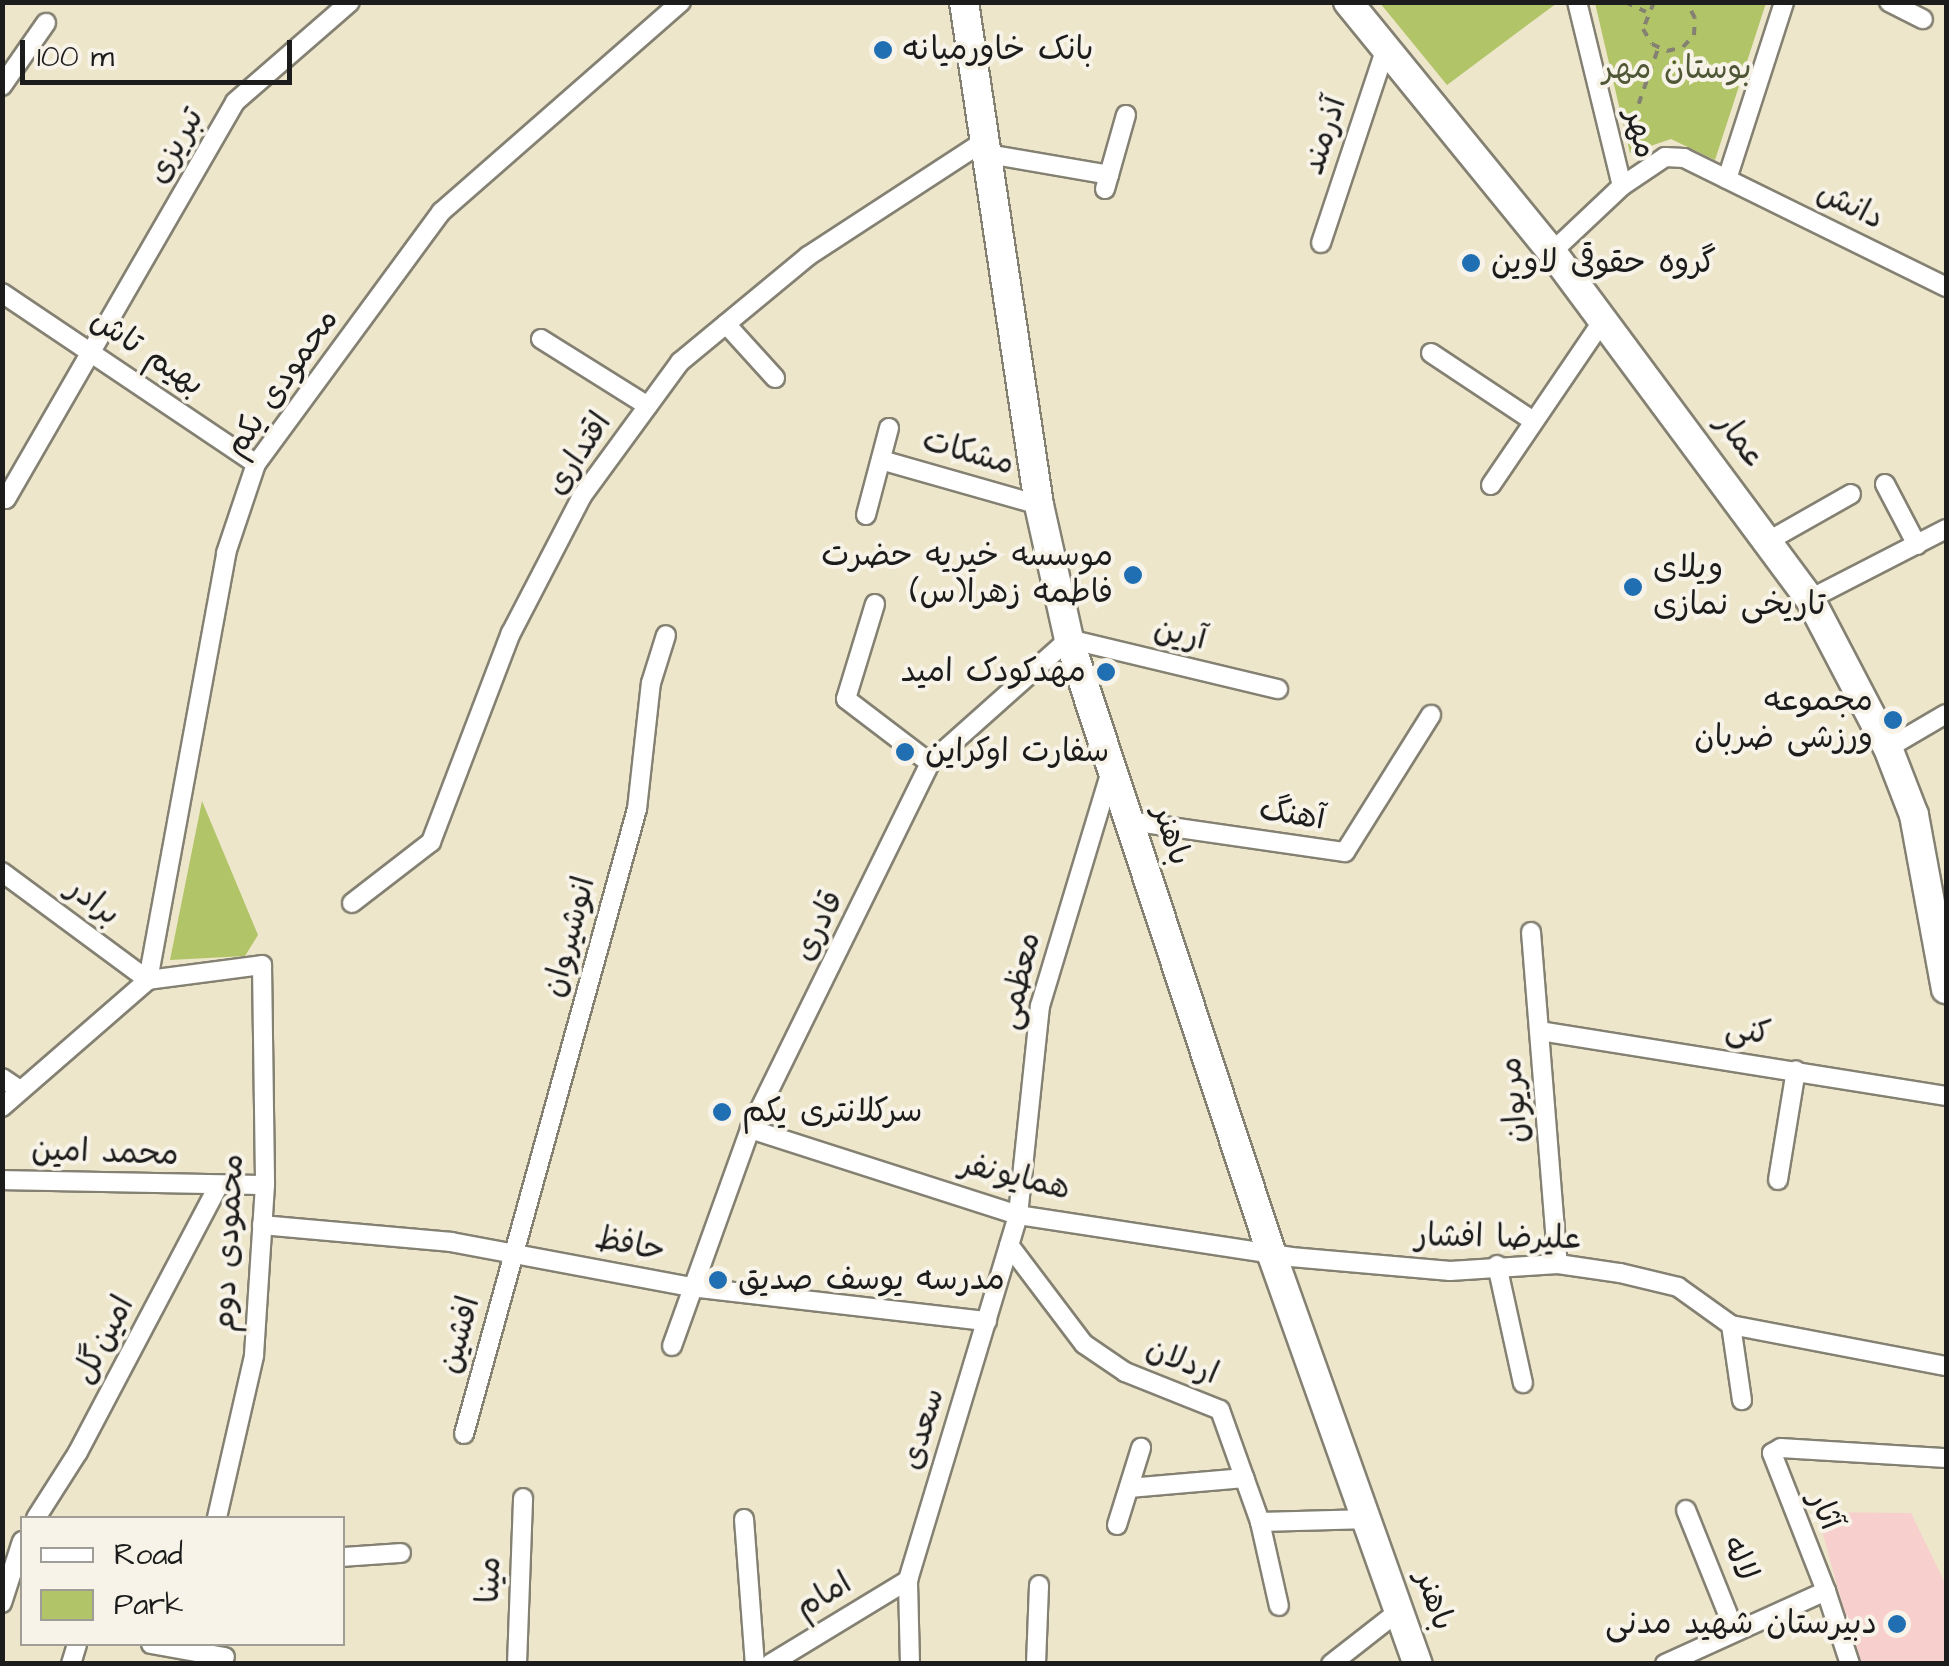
<!DOCTYPE html>
<html>
<head>
<meta charset="utf-8">
<style>
  body { margin:0 }
  #map { position:relative; width:1949px; height:1666px; overflow:hidden; background:#ede6ca; font-family:"Architects Daughter","Playpen Sans Arabic",sans-serif }
  div>[style] { position:absolute }
  .built>* { inset:0; background:#f7d0cd }
  .green>* { inset:0; background:#b1c468 }
  .path>* { height:4px; margin-top:-2px; transform-origin:0; background:repeating-linear-gradient(90deg,#848173 0 8px,transparent 0 16px) }
  .roads { filter:drop-shadow(2px 0 #848173) drop-shadow(-2px 0 #848173) drop-shadow(0 2px #848173) drop-shadow(0 -2px #848173) }
  .street>* { height:18px; margin:-9px; padding:0 9px; transform-origin:9px; border-radius:9px; background:#fff }
  .primary>* { height:28px; margin:-14px; padding:0 14px; transform-origin:14px; border-radius:14px; background:#fff }
  .dots>* { width:28px; height:28px; translate:-50% -50%; box-sizing:border-box; border:5px solid #f7f3e8; border-radius:50% }
  span { translate:-50% -50%; white-space:nowrap; text-align:center; line-height:1.15; -webkit-text-stroke:8px #f7f3e8; paint-order:stroke }
  .poi-label { font-size:32px; color:#1c1c1c }
  .left { translate:0 -50%; text-align:left }
  .right { translate:-100% -50%; text-align:right }
  .park-label { font-size:32px; color:#505737 }
  .street-label { font-size:32px; color:#1c1c1c }
  .frame { position:absolute; inset:0; border:5px solid #1c1c1c; pointer-events:none }
  .legend { position:absolute; left:20px; top:1516px; width:325px; height:130px; box-sizing:border-box; background:#f7f3e8; border:2px solid #9f9d96; margin:0; padding:12px 18px; list-style:none; font-size:30px; color:#1c1c1c }
  .legend li { display:flex; align-items:center; gap:20px; height:50px }
  .legend b { width:50px; border:2px solid #9f9d96 }
  .scale { position:absolute; left:20px; top:40px; width:272px; height:45px; box-sizing:border-box; border:5px solid #1c1c1c; border-top:0; padding-left:12px; font-size:30px; line-height:35px; white-space:nowrap; color:#1c1c1c; -webkit-text-stroke:8px #f7f3e8; paint-order:stroke }
</style>
</head>
<body>
<div id="map">
  <div class="built">
    <i style="clip-path:polygon(1817px 1512px,1911px 1513px,1946px 1585px,1946px 1663px,1858px 1663px)"></i>
  </div>
  <div class="green">
    <i style="clip-path:polygon(1380px 3px,1557px 3px,1447px 85px)"></i>
    <i style="clip-path:polygon(1595px 3px,1766px 3px,1715px 160px,1671px 139px,1630px 153px)"></i>
    <i style="clip-path:polygon(202px 801px,258px 935px,245px 956px,170px 960px)"></i>
  </div>
  <div class="path">
    <i style="left:1625px;top:2px;width:23px;rotate:25deg"></i>
    <i style="left:1654px;top:2px;width:29px;rotate:112deg"></i>
    <i style="left:1643px;top:29px;width:17px;rotate:59deg"></i>
    <i style="left:1652px;top:44px;width:17px;rotate:25deg"></i>
    <i style="left:1667px;top:51px;width:16px;rotate:-14deg"></i>
    <i style="left:1683px;top:47px;width:16px;rotate:-47deg"></i>
    <i style="left:1694px;top:35px;width:17px;rotate:-87deg"></i>
    <i style="left:1695px;top:18px;width:18px;rotate:-119deg"></i>
    <i style="left:1628px;top:134px;width:90px;rotate:-70.6deg"></i>
  </div>
  <div class="roads">
    <div class="street">
      <i style="left:1889px;top:2px;width:38px;rotate:27deg"></i>
      <i style="left:2px;top:86px;width:77px;rotate:-55.1deg"></i>
      <i style="left:988px;top:154px;width:123px;rotate:9.8deg"></i>
      <i style="left:1727px;top:179px;width:186px;rotate:-72.1deg"></i>
      <i style="left:1622px;top:186px;width:52px;rotate:-34deg"></i>
      <i style="left:1665px;top:157px;width:19px;rotate:3deg"></i>
      <i style="left:1684px;top:158px;width:292px;rotate:26.2deg"></i>
      <i style="left:1105px;top:189px;width:77px;rotate:-74.2deg"></i>
      <i style="left:1321px;top:243px;width:206px;rotate:-71.6deg"></i>
      <i style="left:1552px;top:252px;width:96px;rotate:-43.3deg"></i>
      <i style="left:1622px;top:186px;width:189px;rotate:-103.7deg"></i>
      <i style="left:2px;top:293px;width:306px;rotate:33.9deg"></i>
      <i style="left:726px;top:324px;width:73px;rotate:47.8deg"></i>
      <i style="left:541px;top:339px;width:126px;rotate:32.1deg"></i>
      <i style="left:1431px;top:353px;width:121px;rotate:33.6deg"></i>
      <i style="left:881px;top:460px;width:164px;rotate:15.9deg"></i>
      <i style="left:1885px;top:484px;width:69px;rotate:62.3deg"></i>
      <i style="left:1491px;top:485px;width:201px;rotate:-55.8deg"></i>
      <i style="left:6px;top:499px;width:458px;rotate:-60deg"></i>
      <i style="left:235px;top:102px;width:152px;rotate:-41deg"></i>
      <i style="left:866px;top:515px;width:90px;rotate:-75.2deg"></i>
      <i style="left:1770px;top:540px;width:93px;rotate:-29.6deg"></i>
      <i style="left:1810px;top:599px;width:153px;rotate:-27.2deg"></i>
      <i style="left:875px;top:604px;width:99px;rotate:107deg"></i>
      <i style="left:846px;top:699px;width:106px;rotate:37.3deg"></i>
      <i style="left:1888px;top:748px;width:67px;rotate:-30.4deg"></i>
      <i style="left:1129px;top:821px;width:218px;rotate:8.2deg"></i>
      <i style="left:1345px;top:852px;width:162px;rotate:-57.9deg"></i>
      <i style="left:2px;top:872px;width:182px;rotate:36.5deg"></i>
      <i style="left:148px;top:980px;width:434px;rotate:-79.6deg"></i>
      <i style="left:226px;top:553px;width:94px;rotate:-71.4deg"></i>
      <i style="left:256px;top:464px;width:313px;rotate:-53.7deg"></i>
      <i style="left:441px;top:212px;width:319px;rotate:-41.2deg"></i>
      <i style="left:352px;top:903px;width:100px;rotate:-37.7deg"></i>
      <i style="left:431px;top:842px;width:224px;rotate:-69.1deg"></i>
      <i style="left:511px;top:633px;width:154px;rotate:-62.6deg"></i>
      <i style="left:582px;top:496px;width:166px;rotate:-53.8deg"></i>
      <i style="left:680px;top:362px;width:166px;rotate:-39.6deg"></i>
      <i style="left:808px;top:256px;width:212px;rotate:-33.1deg"></i>
      <i style="left:1531px;top:932px;width:333px;rotate:85.4deg"></i>
      <i style="left:1540px;top:1031px;width:411px;rotate:9.1deg"></i>
      <i style="left:2px;top:1078px;width:22px;rotate:34deg"></i>
      <i style="left:2px;top:1107px;width:194px;rotate:-41deg"></i>
      <i style="left:148px;top:980px;width:115px;rotate:-7.5deg"></i>
      <i style="left:262px;top:965px;width:220px;rotate:89.2deg"></i>
      <i style="left:265px;top:1185px;width:171px;rotate:93.7deg"></i>
      <i style="left:254px;top:1356px;width:166px;rotate:102.9deg"></i>
      <i style="left:750px;top:1129px;width:281px;rotate:17.8deg"></i>
      <i style="left:1018px;top:1215px;width:276px;rotate:8.7deg"></i>
      <i style="left:1291px;top:1257px;width:160px;rotate:5deg"></i>
      <i style="left:1450px;top:1271px;width:108px;rotate:-3.7deg"></i>
      <i style="left:1558px;top:1264px;width:63px;rotate:8.3deg"></i>
      <i style="left:1620px;top:1273px;width:60px;rotate:13.6deg"></i>
      <i style="left:1678px;top:1287px;width:65px;rotate:35.6deg"></i>
      <i style="left:1731px;top:1325px;width:219px;rotate:10.8deg"></i>
      <i style="left:2px;top:1180px;width:263px;rotate:1.1deg"></i>
      <i style="left:1778px;top:1180px;width:111px;rotate:-80.7deg"></i>
      <i style="left:262px;top:1225px;width:190px;rotate:5.1deg"></i>
      <i style="left:451px;top:1242px;width:244px;rotate:10.6deg"></i>
      <i style="left:691px;top:1287px;width:298px;rotate:6.6deg"></i>
      <i style="left:1009px;top:1245px;width:124px;rotate:52.9deg"></i>
      <i style="left:1084px;top:1344px;width:50px;rotate:34.3deg"></i>
      <i style="left:1125px;top:1372px;width:102px;rotate:21.8deg"></i>
      <i style="left:1220px;top:1410px;width:119px;rotate:70.3deg"></i>
      <i style="left:1260px;top:1522px;width:110px;rotate:-1.6deg"></i>
      <i style="left:1497px;top:1265px;width:121px;rotate:77.6deg"></i>
      <i style="left:1731px;top:1325px;width:76px;rotate:81.7deg"></i>
      <i style="left:672px;top:1346px;width:231px;rotate:-70.2deg"></i>
      <i style="left:750px;top:1129px;width:408px;rotate:-63.8deg"></i>
      <i style="left:930px;top:763px;width:186px;rotate:-41.7deg"></i>
      <i style="left:1069px;top:639px;width:215px;rotate:13.5deg"></i>
      <i style="left:464px;top:1434px;width:649px;rotate:-74.53deg"></i>
      <i style="left:637px;top:809px;width:127px;rotate:-83.7deg"></i>
      <i style="left:651px;top:683px;width:50px;rotate:-72.6deg"></i>
      <i style="left:1129px;top:1488px;width:116px;rotate:-4.9deg"></i>
      <i style="left:1686px;top:1510px;width:131px;rotate:68.1deg"></i>
      <i style="left:36px;top:1518px;width:78px;rotate:-57.5deg"></i>
      <i style="left:78px;top:1452px;width:301px;rotate:-62.2deg"></i>
      <i style="left:744px;top:1519px;width:145px;rotate:85.7deg"></i>
      <i style="left:1260px;top:1522px;width:86px;rotate:77.3deg"></i>
      <i style="left:1117px;top:1525px;width:81px;rotate:-72.7deg"></i>
      <i style="left:342px;top:1557px;width:59px;rotate:-3.9deg"></i>
      <i style="left:1826px;top:1591px;width:77px;rotate:71.8deg"></i>
      <i style="left:2px;top:1603px;width:65px;rotate:-72.1deg"></i>
      <i style="left:151px;top:1644px;width:75px;rotate:10deg"></i>
      <i style="left:71px;top:1664px;width:21px;rotate:-73deg"></i>
      <i style="left:517px;top:1664px;width:166px;rotate:-87.9deg"></i>
      <i style="left:770px;top:1664px;width:162px;rotate:-31.3deg"></i>
      <i style="left:910px;top:1664px;width:84px;rotate:-91.4deg"></i>
      <i style="left:908px;top:1580px;width:381px;rotate:-73.2deg"></i>
      <i style="left:1018px;top:1215px;width:210px;rotate:-84deg"></i>
      <i style="left:1040px;top:1006px;width:249px;rotate:-73.2deg"></i>
      <i style="left:1036px;top:1664px;width:79px;rotate:-87.8deg"></i>
      <i style="left:1331px;top:1664px;width:88px;rotate:-38deg"></i>
      <i style="left:1665px;top:1664px;width:177px;rotate:-24.4deg"></i>
      <i style="left:1826px;top:1591px;width:148px;rotate:-111.4deg"></i>
      <i style="left:1772px;top:1453px;width:10px;rotate:-29deg"></i>
      <i style="left:1781px;top:1448px;width:165px;rotate:3.5deg"></i>
    </div>
    <div class="primary">
      <i style="left:964px;top:2px;width:509px;rotate:81.52deg"></i>
      <i style="left:1039px;top:505px;width:137px;rotate:77.4deg"></i>
      <i style="left:1069px;top:639px;width:649px;rotate:71.76deg"></i>
      <i style="left:1272px;top:1255px;width:434px;rotate:70.4deg"></i>
      <i style="left:1348px;top:2px;width:323px;rotate:50.8deg"></i>
      <i style="left:1552px;top:252px;width:432px;rotate:53.4deg"></i>
      <i style="left:1810px;top:599px;width:168px;rotate:62.4deg"></i>
      <i style="left:1888px;top:748px;width:72px;rotate:68.8deg"></i>
      <i style="left:1914px;top:815px;width:177px;rotate:79.6deg"></i>
    </div>
  </div>
  <div class="dots">
    <i style="left:883px;top:50px;background:#1f6fb2"></i>
    <i style="left:1471px;top:263px;background:#1f6fb2"></i>
    <i style="left:1133px;top:575px;background:#1f6fb2"></i>
    <i style="left:1633px;top:587px;background:#1f6fb2"></i>
    <i style="left:1106px;top:672px;background:#1f6fb2"></i>
    <i style="left:1893px;top:720px;background:#1f6fb2"></i>
    <i style="left:905px;top:752px;background:#1f6fb2"></i>
    <i style="left:722px;top:1112px;background:#1f6fb2"></i>
    <i style="left:718px;top:1280px;background:#1f6fb2"></i>
    <i style="left:1897px;top:1624px;background:#1f6fb2"></i>
  </div>
  <div class="poi-label">
    <span class="left" style="left:903px;top:50px">بانک خاورمیانه</span>
    <span class="left" style="left:1491px;top:263px">گروه حقوقی لاوین</span>
    <span class="right" style="left:1113px;top:575px">موسسه خیریه حضرت<br>فاطمه زهرا(س)</span>
    <span class="left" style="left:1653px;top:587px">ویلای<br>تاریخی نمازی</span>
    <span class="right" style="left:1086px;top:672px">مهدکودک امید</span>
    <span class="right" style="left:1873px;top:720px">مجموعه<br>ورزشی ضربان</span>
    <span class="left" style="left:925px;top:752px">سفارت اوکراین</span>
    <span class="left" style="left:742px;top:1112px">سرکلانتری یکم</span>
    <span class="left" style="left:738px;top:1280px">مدرسه یوسف صدیق</span>
    <span class="right" style="left:1877px;top:1624px">دبیرستان شهید مدنی</span>
  </div>
  <div class="park-label">
    <span style="left:1677px;top:69px">بوستان مهر</span>
  </div>
  <div class="street-label">
    <span style="left:1640px;top:134px;rotate:76deg">مهر</span>
    <span style="left:1325px;top:136px;rotate:-72deg">آذرمند</span>
    <span style="left:176px;top:146px;rotate:-60deg">تبریزی</span>
    <span style="left:1850px;top:206px;rotate:26deg">دانش</span>
    <span style="left:147px;top:353px;rotate:34deg">بهیم تاش</span>
    <span style="left:282px;top:383px;rotate:-55deg">محمودی یکم</span>
    <span style="left:1740px;top:441px;rotate:53deg">عمار</span>
    <span style="left:968px;top:453px;rotate:16deg">مشکات</span>
    <span style="left:579px;top:454px;rotate:-56deg">اقتداری</span>
    <span style="left:1180px;top:635px;rotate:13deg">آرین</span>
    <span style="left:1292px;top:815px;rotate:9deg">آهنگ</span>
    <span style="left:1171px;top:836px;rotate:72deg">باهنر</span>
    <span style="left:93px;top:902px;rotate:37deg">برادر</span>
    <span style="left:819px;top:926px;rotate:-63deg">قادری</span>
    <span style="left:570px;top:937px;rotate:-75deg">انوشیروان</span>
    <span style="left:1020px;top:981px;rotate:-77deg">معظمی</span>
    <span style="left:1748px;top:1032px;rotate:8deg">کنی</span>
    <span style="left:1515px;top:1100px;rotate:-95deg">مریوان</span>
    <span style="left:105px;top:1153px;rotate:2deg">محمد امین</span>
    <span style="left:1015px;top:1177px;rotate:14deg">همایونفر</span>
    <span style="left:1498px;top:1238px;rotate:1deg">علیرضا افشار</span>
    <span style="left:229px;top:1243px;rotate:-87deg">محمودی دوم</span>
    <span style="left:630px;top:1245px;rotate:11deg">حافظ</span>
    <span style="left:460px;top:1335px;rotate:-74deg">افشین</span>
    <span style="left:104px;top:1340px;rotate:-62deg">امین‌گل</span>
    <span style="left:1182px;top:1362px;rotate:22deg">اردلان</span>
    <span style="left:923px;top:1429px;rotate:-73deg">سعدی</span>
    <span style="left:1824px;top:1511px;rotate:66deg">آثار</span>
    <span style="left:1739px;top:1559px;rotate:68deg">لاله</span>
    <span style="left:490px;top:1580px;rotate:-88deg">مینا</span>
    <span style="left:824px;top:1596px;rotate:-31deg">امام</span>
    <span style="left:1434px;top:1601px;rotate:71deg">باهنر</span>
  </div>
  <div class="frame"></div>
  <ul class="legend">
  <li><b style="height:12px;background:#fff"></b>Road</li>
  <li><b style="height:28px;background:#b1c468"></b>Park</li>
  </ul>
  <div class="scale">100 m</div>
</div>
</body>
</html>
